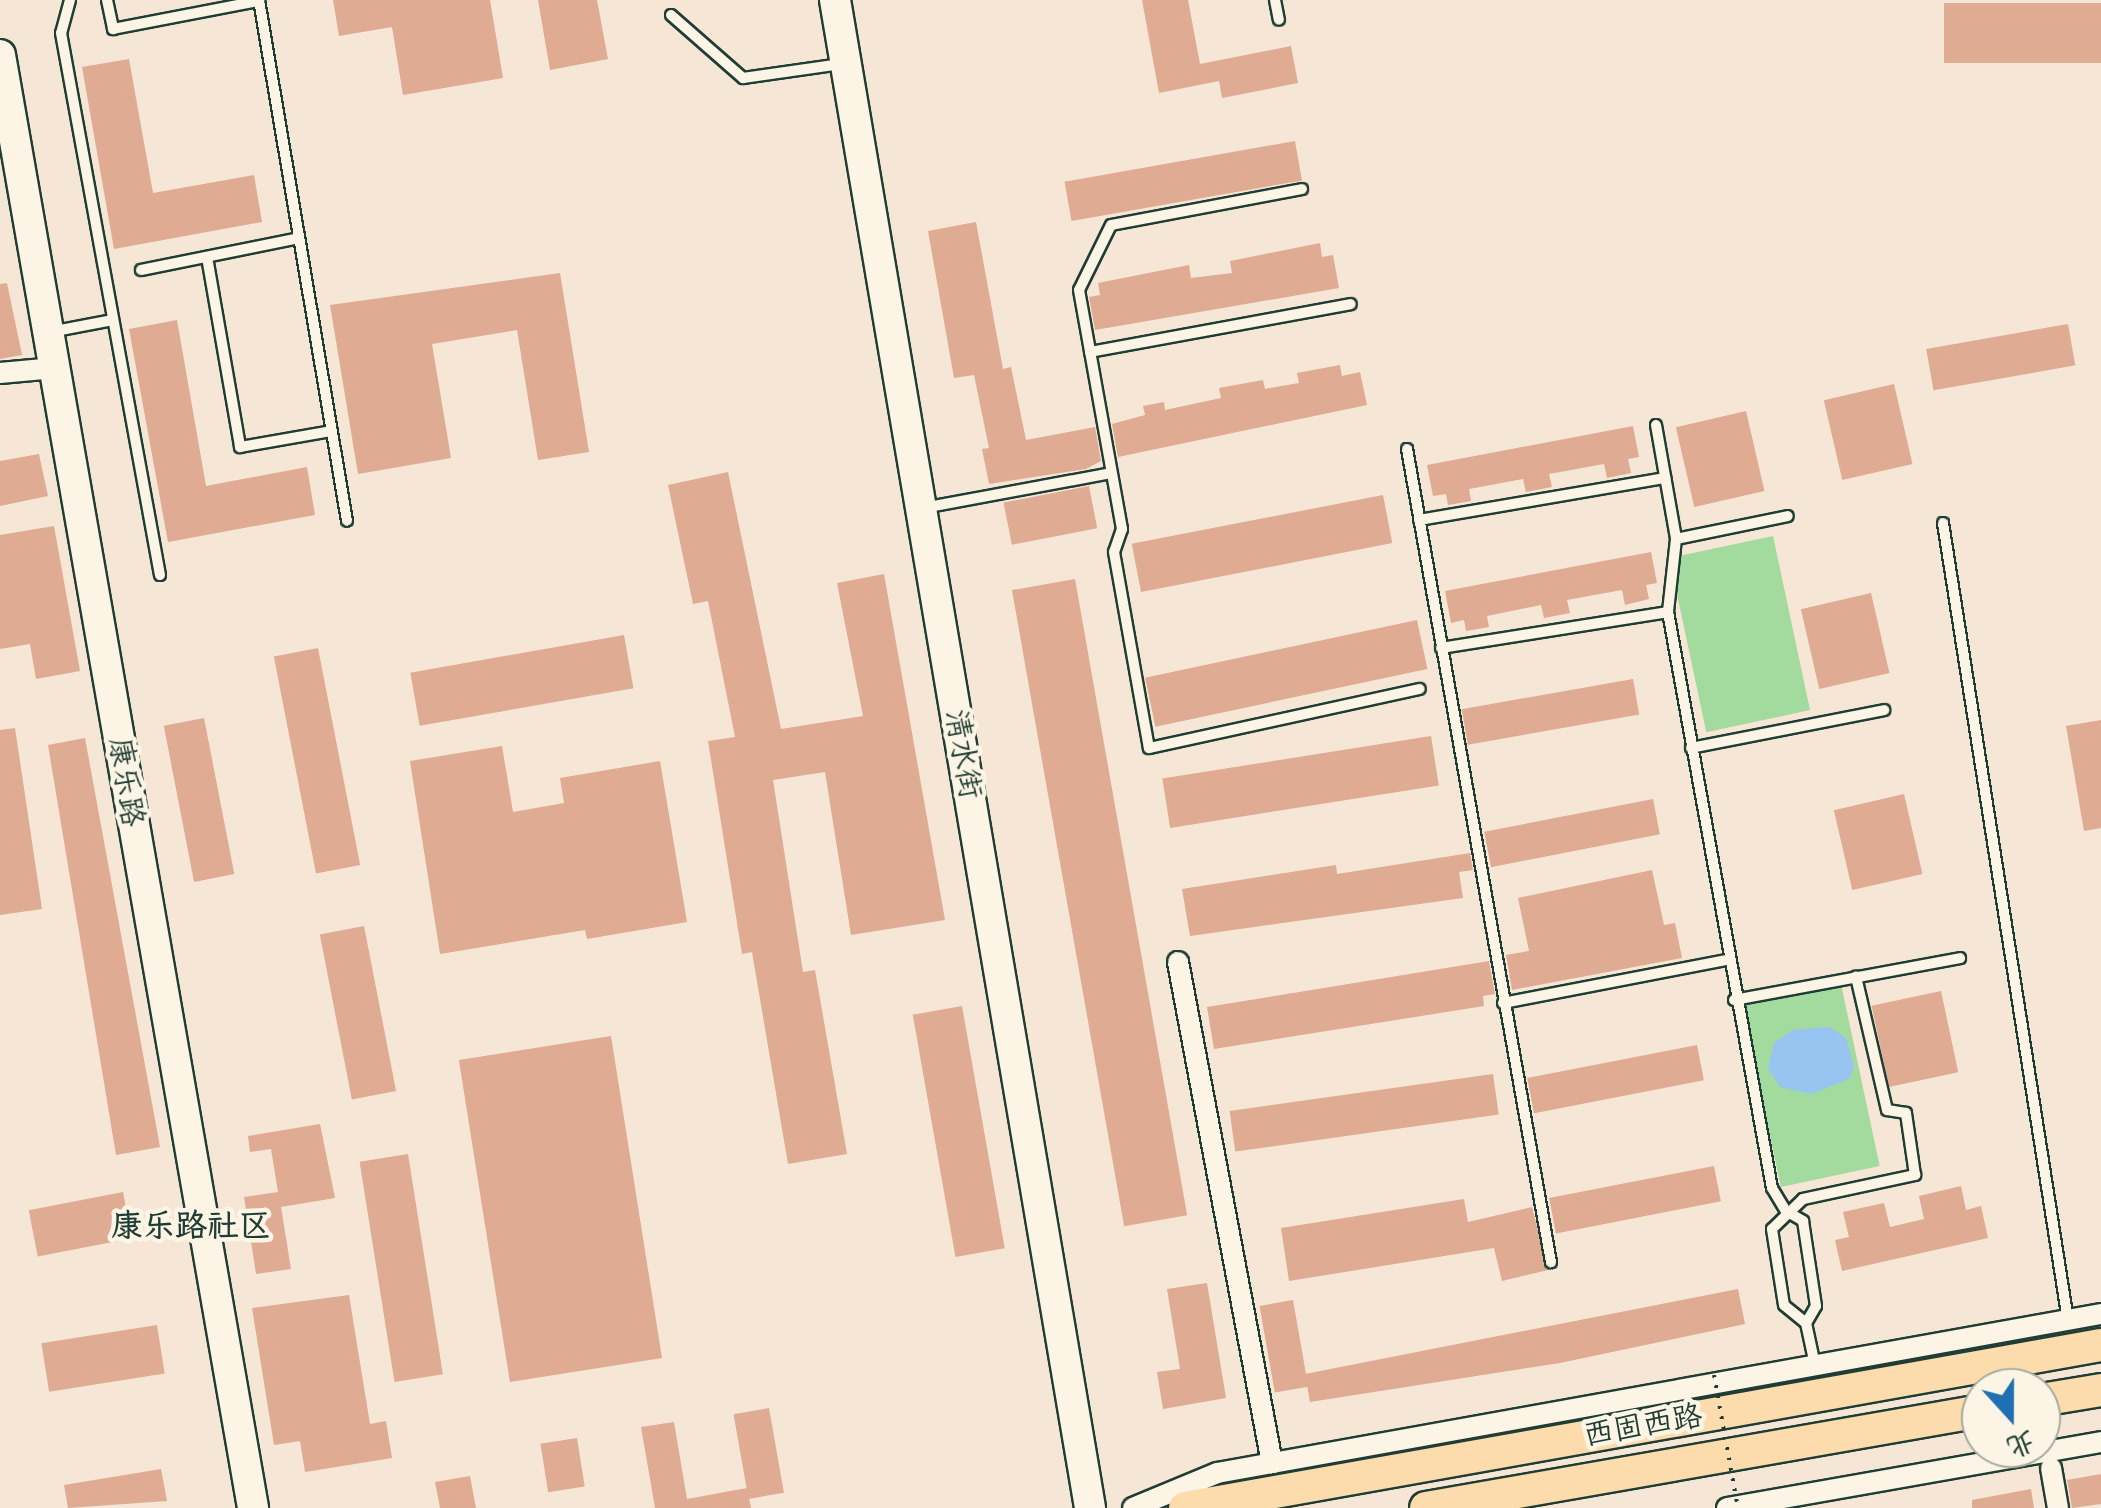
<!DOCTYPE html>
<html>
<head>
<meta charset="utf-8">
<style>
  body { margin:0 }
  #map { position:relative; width:2101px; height:1508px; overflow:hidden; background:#f6e6d5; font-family:"Comic Neue","LXGW WenKai TC",sans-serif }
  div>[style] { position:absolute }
  .green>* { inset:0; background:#a3da9e; transform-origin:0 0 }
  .water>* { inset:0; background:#98c4f1 }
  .building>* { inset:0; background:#dfab93; transform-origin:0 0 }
  .roads { filter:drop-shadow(2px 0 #1f3d34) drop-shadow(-2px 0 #1f3d34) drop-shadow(0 2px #1f3d34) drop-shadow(0 -2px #1f3d34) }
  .lane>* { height:10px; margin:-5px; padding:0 5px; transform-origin:5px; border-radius:5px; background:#fcf5e5 }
  .street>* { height:20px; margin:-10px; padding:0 10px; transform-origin:10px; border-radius:10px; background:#fcf5e5 }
  .secondary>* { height:30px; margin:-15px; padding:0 15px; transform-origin:15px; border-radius:15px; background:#fcf5e5 }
  .primary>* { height:32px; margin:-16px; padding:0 16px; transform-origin:16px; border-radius:16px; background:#fcdcac }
  .path-bridge>* { height:4px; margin-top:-2px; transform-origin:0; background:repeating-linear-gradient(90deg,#1f3d34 0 2.5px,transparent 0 10.5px) }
  span { translate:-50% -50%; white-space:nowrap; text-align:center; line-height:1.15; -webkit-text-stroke:9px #fcf5e5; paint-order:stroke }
  .street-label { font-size:30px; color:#1f3d34 }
  .neighbourhood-label { font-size:32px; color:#1f3d34; font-weight:700 }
  .north { position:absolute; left:1961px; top:1368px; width:100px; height:100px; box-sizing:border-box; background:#fcf5e5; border:2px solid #a4ab9e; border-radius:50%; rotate:159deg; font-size:28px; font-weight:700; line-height:40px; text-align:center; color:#1f3d34 }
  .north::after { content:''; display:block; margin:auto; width:35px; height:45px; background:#1f6fb2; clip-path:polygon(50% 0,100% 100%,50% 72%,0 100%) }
</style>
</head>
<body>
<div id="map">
  <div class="green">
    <i style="left:1773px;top:536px;width:178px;height:106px;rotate:78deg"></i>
    <i style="left:1841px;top:984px;width:186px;height:101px;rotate:78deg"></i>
  </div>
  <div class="water">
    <i style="clip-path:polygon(1829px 1027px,1846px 1038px,1854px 1067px,1849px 1079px,1811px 1094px,1780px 1087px,1768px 1068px,1774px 1043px,1793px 1030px)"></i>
  </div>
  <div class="building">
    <i style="clip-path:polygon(333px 0,490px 0,503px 78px,403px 95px,392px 27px,339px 36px)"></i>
    <i style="clip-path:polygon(538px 0,597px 0,608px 59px,550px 70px)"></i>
    <i style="clip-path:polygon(1142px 0,1188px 0,1200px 64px,1291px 46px,1298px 83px,1222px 98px,1219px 81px,1159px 93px)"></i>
    <i style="left:2101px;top:3px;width:60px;height:157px;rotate:90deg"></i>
    <i style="clip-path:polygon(129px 59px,153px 193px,254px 175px,262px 222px,114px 249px,82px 67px)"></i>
    <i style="left:1295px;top:141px;width:40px;height:234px;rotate:80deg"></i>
    <i style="clip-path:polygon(976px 222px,1003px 369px,1011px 367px,1026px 440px,1095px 427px,1101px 461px,1086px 469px,989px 484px,982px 449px,989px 448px,974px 375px,954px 378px,928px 231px)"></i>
    <i style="clip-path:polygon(1320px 243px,1322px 257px,1333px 255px,1339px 288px,1095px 330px,1089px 297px,1100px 295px,1098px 283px,1189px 265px,1191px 278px,1232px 273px,1230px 261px)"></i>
    <i style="clip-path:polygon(560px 273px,589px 452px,538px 460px,517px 330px,432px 344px,451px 458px,358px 474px,330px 305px)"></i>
    <i style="clip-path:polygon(7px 283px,22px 355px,0 359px,0 284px)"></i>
    <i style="clip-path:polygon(177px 320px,206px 486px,307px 467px,315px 515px,168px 542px,129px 329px)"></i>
    <i style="left:2068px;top:324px;width:42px;height:144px;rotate:80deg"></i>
    <i style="clip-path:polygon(1340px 365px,1342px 376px,1360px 372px,1367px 405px,1118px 457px,1112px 424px,1145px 415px,1143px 406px,1164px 402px,1165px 410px,1221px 398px,1219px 388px,1263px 380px,1265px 389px,1299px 383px,1297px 373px)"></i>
    <i style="left:1894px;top:384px;width:82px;height:72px;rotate:77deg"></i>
    <i style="left:1746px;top:411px;width:82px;height:72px;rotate:77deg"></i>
    <i style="clip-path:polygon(1633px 426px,1639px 457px,1628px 459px,1631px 473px,1607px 478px,1604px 464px,1549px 474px,1552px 487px,1526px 492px,1523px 479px,1469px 489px,1471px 501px,1448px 505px,1446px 494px,1433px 496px,1427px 465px)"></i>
    <i style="clip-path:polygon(39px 454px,48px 496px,0 506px,0 461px)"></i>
    <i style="clip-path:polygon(728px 472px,781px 729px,863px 716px,837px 583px,884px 574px,945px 920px,851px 935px,825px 772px,773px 780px,803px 972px,815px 970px,847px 1154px,788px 1164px,752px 952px,742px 954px,708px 741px,735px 737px,708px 601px,693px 604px,668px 485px)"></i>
    <i style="left:1089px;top:486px;width:43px;height:87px;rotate:79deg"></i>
    <i style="left:1383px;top:495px;width:49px;height:256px;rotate:79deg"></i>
    <i style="clip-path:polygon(54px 526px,80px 671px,36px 679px,30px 644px,0 649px,0 535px)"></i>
    <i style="clip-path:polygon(1651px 552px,1657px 583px,1646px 585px,1649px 599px,1625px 605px,1622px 590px,1567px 600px,1570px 613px,1544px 618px,1541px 605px,1487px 616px,1489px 627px,1466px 631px,1464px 620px,1451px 623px,1445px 591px)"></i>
    <i style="left:1075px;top:579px;width:646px;height:64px;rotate:80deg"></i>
    <i style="left:1871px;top:593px;width:82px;height:72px;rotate:77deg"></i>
    <i style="left:1417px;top:620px;width:50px;height:278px;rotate:78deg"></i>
    <i style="left:624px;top:635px;width:54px;height:217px;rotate:80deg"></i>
    <i style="left:318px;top:648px;width:221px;height:45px;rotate:79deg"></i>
    <i style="left:1633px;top:679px;width:36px;height:174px;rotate:80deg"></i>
    <i style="left:204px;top:718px;width:159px;height:41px;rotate:79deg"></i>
    <i style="clip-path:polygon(2101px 720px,2101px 828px,2084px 831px,2066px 726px)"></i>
    <i style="clip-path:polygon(15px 728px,42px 909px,0 915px,0 730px)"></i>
    <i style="left:1431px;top:736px;width:50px;height:272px;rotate:81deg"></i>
    <i style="clip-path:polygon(85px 738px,160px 1147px,116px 1155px,48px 745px)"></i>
    <i style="clip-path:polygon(502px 746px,513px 812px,564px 803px,560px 778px,660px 761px,687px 922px,587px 939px,585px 930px,440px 954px,410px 761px)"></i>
    <i style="left:1904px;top:794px;width:82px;height:72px;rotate:77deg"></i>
    <i style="left:1653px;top:799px;width:36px;height:172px;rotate:79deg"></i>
    <i style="clip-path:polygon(1470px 853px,1473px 870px,1459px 872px,1463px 898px,1190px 936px,1182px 889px,1336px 865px,1337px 874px)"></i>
    <i style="clip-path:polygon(1652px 870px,1664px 925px,1675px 923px,1682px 958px,1512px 990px,1506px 955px,1529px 951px,1518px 898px)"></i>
    <i style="left:364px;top:926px;width:168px;height:45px;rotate:79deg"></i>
    <i style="clip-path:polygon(1489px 961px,1495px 994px,1483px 996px,1484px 1006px,1214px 1049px,1207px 1007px)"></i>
    <i style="left:1941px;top:991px;width:83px;height:71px;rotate:78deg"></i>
    <i style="left:962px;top:1006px;width:246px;height:50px;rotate:80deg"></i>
    <i style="left:611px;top:1036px;width:326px;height:154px;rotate:81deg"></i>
    <i style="left:1697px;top:1045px;width:36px;height:173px;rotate:79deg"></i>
    <i style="left:1493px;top:1074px;width:41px;height:266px;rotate:82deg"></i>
    <i style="clip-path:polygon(320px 1124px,335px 1198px,281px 1207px,291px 1269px,256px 1274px,244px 1197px,278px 1192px,271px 1149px,250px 1152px,248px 1136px)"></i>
    <i style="left:408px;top:1154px;width:223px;height:49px;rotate:81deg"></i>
    <i style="left:1714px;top:1166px;width:36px;height:168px;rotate:79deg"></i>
    <i style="clip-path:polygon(1961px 1186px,1966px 1210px,1981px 1206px,1988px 1238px,1842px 1271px,1835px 1240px,1849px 1237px,1843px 1212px,1884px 1203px,1890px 1227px,1924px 1219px,1919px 1196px)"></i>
    <i style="left:123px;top:1192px;width:47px;height:96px;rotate:79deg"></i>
    <i style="clip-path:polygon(1464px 1199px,1468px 1222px,1532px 1207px,1548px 1270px,1502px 1281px,1494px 1248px,1289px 1281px,1281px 1228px)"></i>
    <i style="clip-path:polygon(1207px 1283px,1226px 1398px,1163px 1409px,1157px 1372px,1180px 1369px,1167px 1289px)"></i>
    <i style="clip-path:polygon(1738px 1289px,1745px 1324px,1560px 1363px,1310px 1402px,1305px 1374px)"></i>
    <i style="clip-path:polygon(349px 1295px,370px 1424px,386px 1421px,392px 1458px,305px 1472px,300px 1441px,274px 1445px,252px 1308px)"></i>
    <i style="left:1293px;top:1300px;width:88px;height:34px;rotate:80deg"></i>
    <i style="left:157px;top:1325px;width:49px;height:117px;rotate:81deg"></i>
    <i style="left:769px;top:1408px;width:86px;height:36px;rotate:80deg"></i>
    <i style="clip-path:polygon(674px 1422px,687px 1499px,747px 1488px,751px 1508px,655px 1508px,641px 1427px)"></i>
    <i style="left:577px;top:1438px;width:49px;height:37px;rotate:81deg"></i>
    <i style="clip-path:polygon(161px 1469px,167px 1501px,68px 1508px,64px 1485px)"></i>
    <i style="clip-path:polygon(2101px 1474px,2101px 1504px,2072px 1508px,2067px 1480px)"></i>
    <i style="clip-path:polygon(470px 1476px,476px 1508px,440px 1508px,435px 1482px)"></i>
    <i style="clip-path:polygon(2031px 1489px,2034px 1508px,1972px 1508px,1972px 1500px)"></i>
  </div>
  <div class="roads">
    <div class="lane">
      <i style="left:70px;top:0;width:34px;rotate:105deg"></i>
      <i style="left:61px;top:33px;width:551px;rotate:79.65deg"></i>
      <i style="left:107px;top:0;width:30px;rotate:78deg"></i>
      <i style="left:113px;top:29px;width:149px;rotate:-10.9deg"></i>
      <i style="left:259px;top:0;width:528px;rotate:80.41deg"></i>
      <i style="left:1275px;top:0;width:20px;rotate:79deg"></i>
      <i style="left:671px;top:15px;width:96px;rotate:41.2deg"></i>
      <i style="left:743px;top:78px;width:99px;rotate:-8.1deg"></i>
      <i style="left:1302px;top:189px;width:194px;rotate:169.3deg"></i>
      <i style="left:1111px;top:225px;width:72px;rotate:116.2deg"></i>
      <i style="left:1079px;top:290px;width:243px;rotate:79.8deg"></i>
      <i style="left:1122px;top:529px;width:24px;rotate:109deg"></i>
      <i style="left:1114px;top:552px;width:199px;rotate:79.9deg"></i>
      <i style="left:1149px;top:748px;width:277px;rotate:-12.3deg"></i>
      <i style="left:207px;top:257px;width:193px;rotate:80.1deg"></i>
      <i style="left:240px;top:447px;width:93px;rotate:-9.9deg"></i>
      <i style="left:141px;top:270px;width:161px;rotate:-11.4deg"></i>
      <i style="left:50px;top:332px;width:64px;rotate:-10.8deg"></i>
      <i style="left:1090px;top:352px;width:265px;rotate:-10.4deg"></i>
      <i style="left:1656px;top:425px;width:116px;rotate:80deg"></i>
      <i style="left:1676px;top:539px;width:73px;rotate:96.3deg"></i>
      <i style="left:1668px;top:612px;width:585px;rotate:79.77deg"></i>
      <i style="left:1772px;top:1188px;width:27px;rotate:59deg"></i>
      <i style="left:1786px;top:1211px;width:20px;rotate:30deg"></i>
      <i style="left:1803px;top:1221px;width:86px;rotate:81.3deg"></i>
      <i style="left:1816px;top:1306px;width:20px;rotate:120deg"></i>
      <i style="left:1407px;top:449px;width:826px;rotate:79.96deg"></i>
      <i style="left:923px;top:508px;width:191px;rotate:-10.5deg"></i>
      <i style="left:1419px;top:520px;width:250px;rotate:-9.7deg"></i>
      <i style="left:1943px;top:523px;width:807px;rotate:81.09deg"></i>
      <i style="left:1676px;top:539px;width:114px;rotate:-11.6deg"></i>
      <i style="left:1441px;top:648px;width:230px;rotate:-9deg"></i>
      <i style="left:1691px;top:748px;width:197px;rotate:-11.1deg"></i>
      <i style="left:1734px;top:1000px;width:230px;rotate:-10.5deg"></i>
      <i style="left:1503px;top:1003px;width:228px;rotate:-10.9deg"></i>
      <i style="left:1815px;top:1365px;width:43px;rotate:-102.1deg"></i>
      <i style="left:1806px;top:1323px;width:28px;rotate:-141deg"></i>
      <i style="left:1784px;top:1305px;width:77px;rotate:-99deg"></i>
      <i style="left:1772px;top:1229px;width:43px;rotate:-44.1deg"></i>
      <i style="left:1803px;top:1199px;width:115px;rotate:-12.1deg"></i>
      <i style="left:1915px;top:1175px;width:63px;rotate:-98.3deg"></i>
      <i style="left:1906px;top:1113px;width:19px;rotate:-171deg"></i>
      <i style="left:1887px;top:1110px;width:137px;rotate:-103.1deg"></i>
    </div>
    <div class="street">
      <i style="left:0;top:373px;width:55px;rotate:-5.2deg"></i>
      <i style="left:1178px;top:962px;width:510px;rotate:79.37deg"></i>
      <i style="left:2051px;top:1468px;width:41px;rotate:80.1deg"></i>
      <i style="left:1133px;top:1508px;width:91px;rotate:-22.6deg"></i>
      <i style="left:1217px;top:1473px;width:898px;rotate:-10.2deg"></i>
      <i style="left:1727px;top:1508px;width:380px;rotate:-10deg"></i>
    </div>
    <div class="secondary">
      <i style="left:835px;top:0;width:1529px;rotate:80.4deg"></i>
      <i style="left:0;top:55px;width:1475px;rotate:80.12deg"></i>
    </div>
    <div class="primary">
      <i style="left:2041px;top:1400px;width:61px;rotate:-9.5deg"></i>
      <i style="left:1185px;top:1508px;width:930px;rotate:-10.09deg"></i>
      <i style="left:1426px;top:1508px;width:563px;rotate:-9.91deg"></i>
    </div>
  </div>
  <div class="path-bridge">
    <i style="left:1714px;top:1375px;width:135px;rotate:79.8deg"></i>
  </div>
  <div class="street-label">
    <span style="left:963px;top:754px;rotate:80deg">清水街</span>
    <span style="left:126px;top:782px;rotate:81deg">康乐路</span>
    <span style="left:1643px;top:1426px;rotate:-10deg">西固西路</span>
  </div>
  <div class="neighbourhood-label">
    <span style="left:191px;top:1226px">康乐路社区</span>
  </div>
  <div class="north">北</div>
</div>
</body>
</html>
